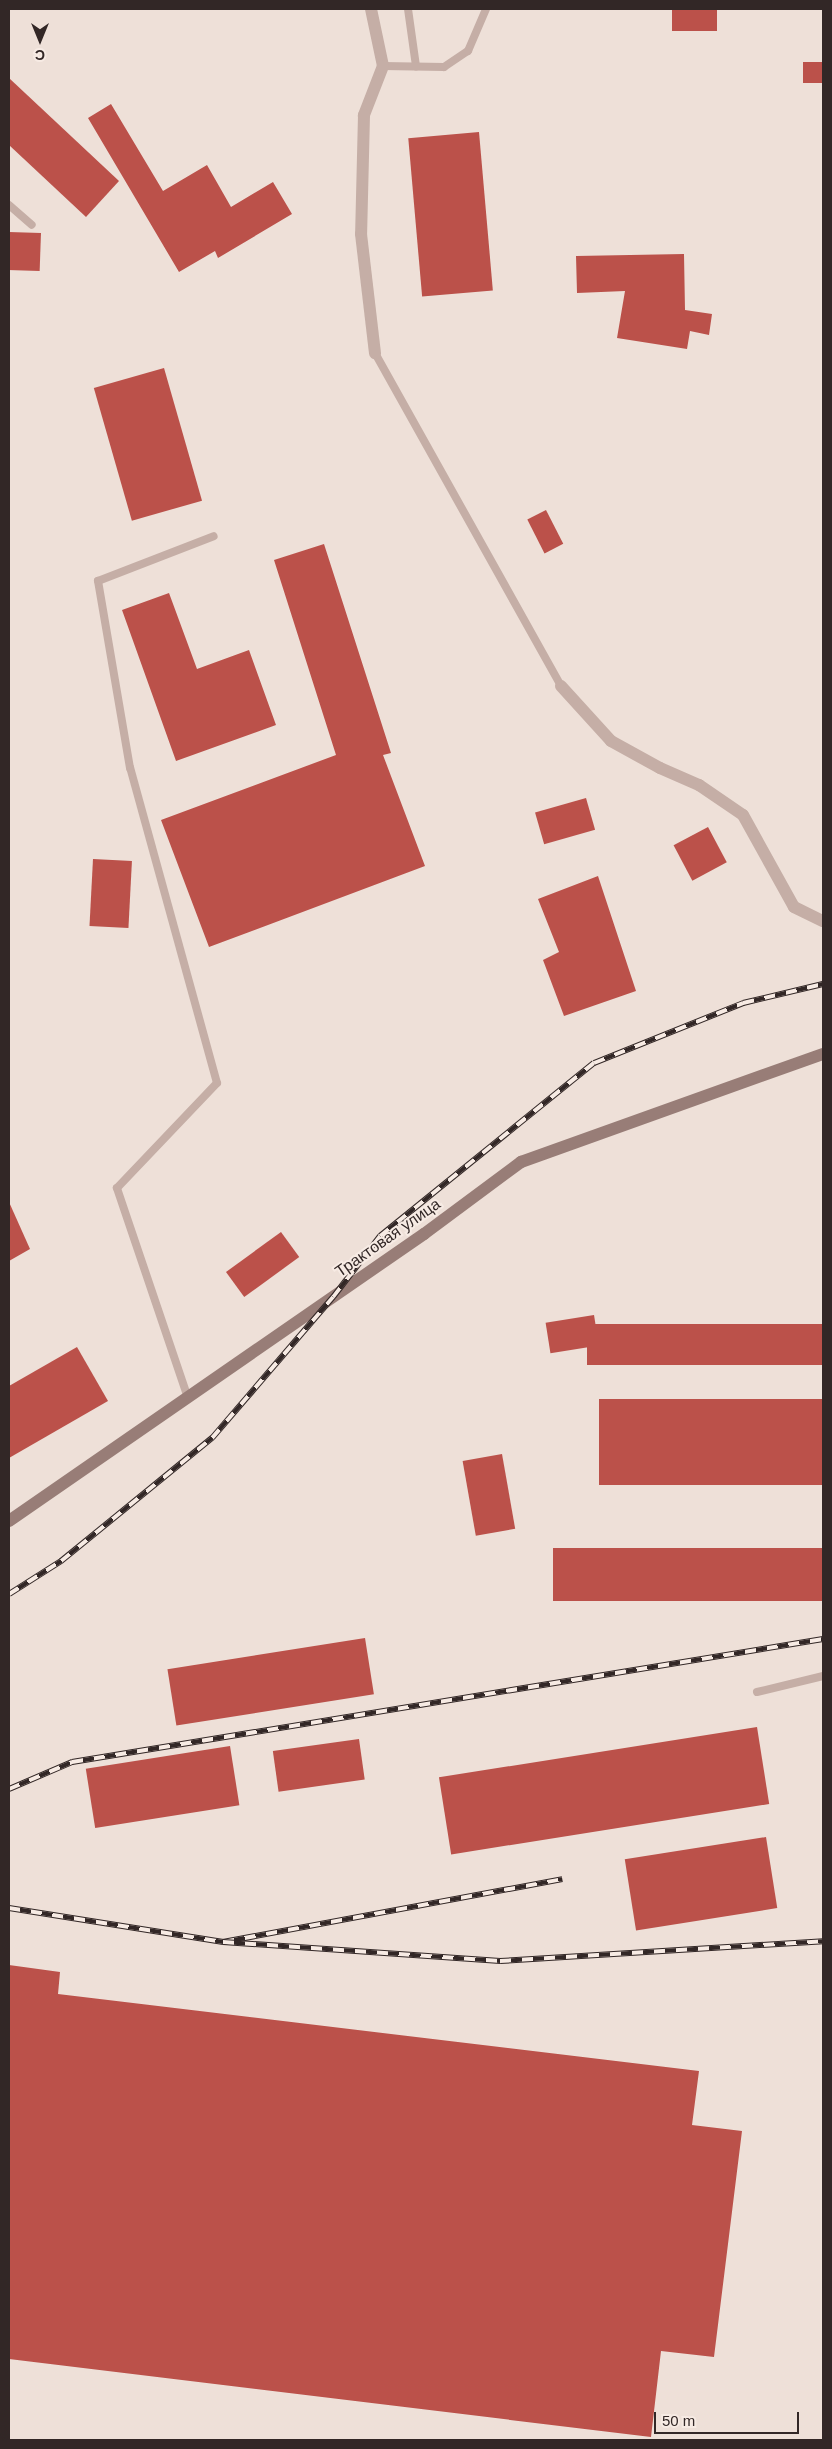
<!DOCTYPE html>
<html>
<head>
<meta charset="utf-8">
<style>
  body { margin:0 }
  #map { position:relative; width:832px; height:2449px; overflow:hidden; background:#eee0d8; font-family:Arial,sans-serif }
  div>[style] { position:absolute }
  .building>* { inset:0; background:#bb514a; transform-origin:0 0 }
  .lane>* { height:8px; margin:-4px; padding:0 4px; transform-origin:4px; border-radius:4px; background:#c5aea6 }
  .street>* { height:12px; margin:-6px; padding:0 6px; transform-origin:6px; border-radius:6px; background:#c5aea6 }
  .secondary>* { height:12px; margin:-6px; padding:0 6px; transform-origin:6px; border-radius:6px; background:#987d77 }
  .rail>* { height:5.5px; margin-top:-2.75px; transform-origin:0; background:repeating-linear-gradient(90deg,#f7ebe4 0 11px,#322726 0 22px); box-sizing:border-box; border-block:1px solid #322726 }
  span { translate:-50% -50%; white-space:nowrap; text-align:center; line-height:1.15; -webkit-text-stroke:4px #f7ebe4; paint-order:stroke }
  .street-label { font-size:16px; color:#322726 }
  .frame { position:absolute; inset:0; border:10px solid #322726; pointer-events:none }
  .north { position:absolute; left:15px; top:15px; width:50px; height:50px; -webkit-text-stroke:4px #f7ebe4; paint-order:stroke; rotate:180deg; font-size:14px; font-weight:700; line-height:20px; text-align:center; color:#322726 }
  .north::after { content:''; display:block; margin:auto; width:18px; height:22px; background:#322726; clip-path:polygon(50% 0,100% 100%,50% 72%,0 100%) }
  .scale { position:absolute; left:654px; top:2412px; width:145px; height:22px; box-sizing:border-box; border:2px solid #322726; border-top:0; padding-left:6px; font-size:15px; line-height:18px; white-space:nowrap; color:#322726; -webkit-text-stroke:4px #f7ebe4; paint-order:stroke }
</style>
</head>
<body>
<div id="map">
  <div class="building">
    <i style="left:672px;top:9px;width:45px;height:22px"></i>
    <i style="left:823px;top:62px;width:21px;height:20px;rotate:90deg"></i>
    <i style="clip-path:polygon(9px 78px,119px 181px,86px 217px,9px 145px)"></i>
    <i style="clip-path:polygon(111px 104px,163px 191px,207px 165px,231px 207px,273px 182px,292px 214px,218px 258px,215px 251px,179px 272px,88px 118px)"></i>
    <i style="left:479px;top:132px;width:159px;height:71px;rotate:85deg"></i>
    <i style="left:9px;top:232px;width:32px;height:38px;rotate:2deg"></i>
    <i style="clip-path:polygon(684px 254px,685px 310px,712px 314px,709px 335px,690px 331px,687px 349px,617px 338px,625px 291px,577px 293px,576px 256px)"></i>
    <i style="left:164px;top:368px;width:138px;height:73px;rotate:74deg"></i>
    <i style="left:546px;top:510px;width:38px;height:21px;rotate:63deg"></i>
    <i style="clip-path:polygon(324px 544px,391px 753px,383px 755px,425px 866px,209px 947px,161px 820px,336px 755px,274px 560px)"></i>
    <i style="clip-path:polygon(169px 593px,197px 669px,249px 650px,276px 725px,176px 761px,122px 610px)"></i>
    <i style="left:586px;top:798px;width:33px;height:53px;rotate:74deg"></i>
    <i style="left:708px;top:827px;width:40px;height:39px;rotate:62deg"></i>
    <i style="left:93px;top:859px;width:39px;height:67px;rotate:3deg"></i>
    <i style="clip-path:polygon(598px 876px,636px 991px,564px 1016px,543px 960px,559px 952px,538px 899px)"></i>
    <i style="clip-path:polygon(9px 1202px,30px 1249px,9px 1261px)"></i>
    <i style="left:281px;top:1232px;width:31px;height:68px;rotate:54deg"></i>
    <i style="left:594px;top:1315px;width:31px;height:49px;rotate:81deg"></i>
    <i style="left:823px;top:1324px;width:41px;height:236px;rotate:90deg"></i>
    <i style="clip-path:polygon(77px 1347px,108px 1401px,9px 1458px,9px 1386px)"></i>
    <i style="left:823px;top:1399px;width:86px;height:224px;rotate:90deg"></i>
    <i style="left:502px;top:1454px;width:76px;height:40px;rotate:80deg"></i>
    <i style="left:823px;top:1548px;width:53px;height:270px;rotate:90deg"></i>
    <i style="left:365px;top:1638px;width:57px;height:200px;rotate:81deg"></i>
    <i style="left:757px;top:1727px;width:78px;height:322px;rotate:81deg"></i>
    <i style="left:359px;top:1739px;width:41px;height:87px;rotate:82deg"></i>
    <i style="left:230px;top:1746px;width:60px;height:146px;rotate:81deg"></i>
    <i style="left:766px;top:1837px;width:72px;height:143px;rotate:81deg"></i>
    <i style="clip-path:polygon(9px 1965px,60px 1972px,58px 1994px,699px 2071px,692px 2125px,742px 2131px,714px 2357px,661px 2351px,651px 2437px,9px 2359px)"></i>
  </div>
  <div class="lane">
    <i style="left:408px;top:9px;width:58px;rotate:82deg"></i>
    <i style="left:383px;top:66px;width:61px;rotate:0.9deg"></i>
    <i style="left:444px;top:67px;width:29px;rotate:-34deg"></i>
    <i style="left:468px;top:51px;width:46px;rotate:-66.8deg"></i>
    <i style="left:9px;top:205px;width:30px;rotate:41deg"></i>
    <i style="left:375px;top:353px;width:381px;rotate:60.8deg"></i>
    <i style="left:188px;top:1398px;width:222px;rotate:-108.7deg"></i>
    <i style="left:117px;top:1188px;width:145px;rotate:-46.4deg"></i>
    <i style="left:217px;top:1083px;width:327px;rotate:-105.4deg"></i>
    <i style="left:130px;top:768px;width:190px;rotate:-99.7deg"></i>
    <i style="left:98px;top:581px;width:124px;rotate:-21.2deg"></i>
    <i style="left:757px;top:1692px;width:68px;rotate:-13.6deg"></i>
  </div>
  <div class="street">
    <i style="left:371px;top:9px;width:58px;rotate:78.1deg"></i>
    <i style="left:383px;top:66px;width:53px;rotate:111.2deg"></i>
    <i style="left:364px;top:115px;width:119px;rotate:91.4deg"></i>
    <i style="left:361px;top:234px;width:120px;rotate:83.3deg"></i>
    <i style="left:561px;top:686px;width:74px;rotate:47.7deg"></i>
    <i style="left:611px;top:741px;width:56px;rotate:28.9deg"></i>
    <i style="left:660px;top:768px;width:43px;rotate:23.6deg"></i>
    <i style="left:699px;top:785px;width:53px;rotate:34.3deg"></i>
    <i style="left:743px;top:815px;width:105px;rotate:61deg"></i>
    <i style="left:794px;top:907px;width:32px;rotate:26deg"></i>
  </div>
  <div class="secondary">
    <i style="left:9px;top:1521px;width:505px;rotate:-34.67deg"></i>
    <i style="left:424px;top:1234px;width:121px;rotate:-36.6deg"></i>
    <i style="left:521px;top:1162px;width:321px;rotate:-19.7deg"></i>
  </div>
  <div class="rail">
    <i style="left:9px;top:1594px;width:62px;rotate:-32.4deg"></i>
    <i style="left:61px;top:1561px;width:195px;rotate:-39.2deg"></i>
    <i style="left:212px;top:1438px;width:186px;rotate:-49.4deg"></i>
    <i style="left:333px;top:1297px;width:77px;rotate:-52.4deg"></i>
    <i style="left:380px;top:1236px;width:275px;rotate:-39deg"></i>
    <i style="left:594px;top:1063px;width:161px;rotate:-21.9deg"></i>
    <i style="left:743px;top:1003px;width:82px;rotate:-13.4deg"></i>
    <i style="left:9px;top:1789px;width:69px;rotate:-23.2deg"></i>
    <i style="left:72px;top:1762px;width:761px;rotate:-9.3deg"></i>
    <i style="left:9px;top:1908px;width:217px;rotate:9deg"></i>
    <i style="left:223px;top:1942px;width:345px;rotate:-10.5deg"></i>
    <i style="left:223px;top:1942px;width:278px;rotate:3.9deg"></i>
    <i style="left:500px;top:1961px;width:324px;rotate:-3.5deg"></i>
  </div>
  <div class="street-label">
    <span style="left:388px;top:1238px;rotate:-35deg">Трактовая улица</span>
  </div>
  <div class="frame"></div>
  <div class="north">С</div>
  <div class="scale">50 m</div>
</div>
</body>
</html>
